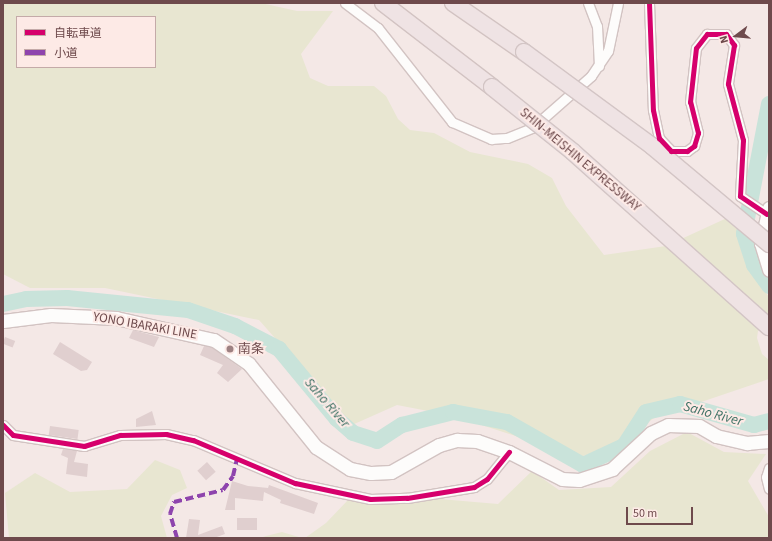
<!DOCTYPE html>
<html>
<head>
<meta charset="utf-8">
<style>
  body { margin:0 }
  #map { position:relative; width:772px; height:541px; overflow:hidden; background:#f4e8e6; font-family:"Source Sans 3","Noto Sans JP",sans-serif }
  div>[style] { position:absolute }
  .green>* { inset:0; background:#e8e6d1 }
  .river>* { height:16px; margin:-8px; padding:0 8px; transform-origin:8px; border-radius:8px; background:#c9e3da }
  .building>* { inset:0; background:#e0cfcf; transform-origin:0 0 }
  .roads { filter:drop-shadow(1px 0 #d2c3c2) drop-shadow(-1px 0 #d2c3c2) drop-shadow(0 1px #d2c3c2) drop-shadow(0 -1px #d2c3c2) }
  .minor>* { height:9px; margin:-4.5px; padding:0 4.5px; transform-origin:4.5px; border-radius:4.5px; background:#fdfcfb }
  .secondary>* { height:13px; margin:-6.5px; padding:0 6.5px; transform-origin:6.5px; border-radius:6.5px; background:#fdfcfb }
  .motorway>* { height:16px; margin:-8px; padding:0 8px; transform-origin:8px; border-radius:8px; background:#efe3e4 }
  .bridges { filter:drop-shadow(1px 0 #d3c5c5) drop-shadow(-1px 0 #d3c5c5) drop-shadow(0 1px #d3c5c5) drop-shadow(0 -1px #d3c5c5) }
  .motorway-bridge>* { height:16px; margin:-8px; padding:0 8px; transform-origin:8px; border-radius:8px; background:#efe3e4 }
  .quiet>* { height:4px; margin-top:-2px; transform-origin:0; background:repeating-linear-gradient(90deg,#8e44ad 0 8px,transparent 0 12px) }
  .cycleway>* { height:5px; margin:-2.5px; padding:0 2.5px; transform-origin:2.5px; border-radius:2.5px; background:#d6006c }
  .dots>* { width:11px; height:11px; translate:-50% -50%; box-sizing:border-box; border:2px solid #fdeae6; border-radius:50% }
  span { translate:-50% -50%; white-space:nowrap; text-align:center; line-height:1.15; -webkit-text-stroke:4px #fdeae6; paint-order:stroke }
  .street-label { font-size:13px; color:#6e4a4c }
  .poi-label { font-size:13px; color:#6e4a4c }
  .left { translate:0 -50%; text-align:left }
  .water-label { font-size:14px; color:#407366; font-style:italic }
  .frame { position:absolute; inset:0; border:4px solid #6e4a4c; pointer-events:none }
  .legend { position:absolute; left:16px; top:16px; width:140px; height:52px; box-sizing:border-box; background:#fdeae6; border:1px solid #c4aaa8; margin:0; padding:5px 7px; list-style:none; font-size:12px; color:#6e4a4c }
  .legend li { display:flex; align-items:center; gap:8px; height:20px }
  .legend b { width:20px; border:1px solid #c4aaa8 }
  .north { position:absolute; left:716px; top:16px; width:40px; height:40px; -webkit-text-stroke:3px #fdeae6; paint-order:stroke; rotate:254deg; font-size:11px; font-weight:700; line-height:16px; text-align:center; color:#6e4a4c }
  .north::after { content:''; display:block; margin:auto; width:14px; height:18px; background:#6e4a4c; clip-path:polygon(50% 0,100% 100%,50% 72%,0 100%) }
  .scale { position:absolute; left:626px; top:507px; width:67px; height:18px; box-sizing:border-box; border:2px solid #6e4a4c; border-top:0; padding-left:5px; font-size:12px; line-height:14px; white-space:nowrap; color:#6e4a4c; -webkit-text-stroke:3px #fdeae6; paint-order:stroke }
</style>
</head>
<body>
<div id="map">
  <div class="green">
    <i style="clip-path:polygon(evenodd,3px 3px,261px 3px,297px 11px,333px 11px,301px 54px,310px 78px,328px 86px,374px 86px,386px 96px,398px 119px,410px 130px,434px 133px,470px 152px,528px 164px,552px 178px,566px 206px,604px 255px,666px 246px,740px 212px,746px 213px,739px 238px,746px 264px,769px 297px,769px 323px,758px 331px,757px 338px,762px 354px,769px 360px,769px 379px,654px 418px,619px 444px,580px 457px,454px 416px,397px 405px,352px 425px,259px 320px,105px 288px,30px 288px,3px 274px,3px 3px,17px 17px,155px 17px,155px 67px,17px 67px,17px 17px)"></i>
    <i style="clip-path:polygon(687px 432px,724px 452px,766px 454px,748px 481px,769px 517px,769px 538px,305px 538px,326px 523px,348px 500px,428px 498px,498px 504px,532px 471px,559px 490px,611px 487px,650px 451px)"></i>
    <i style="clip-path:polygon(155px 460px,180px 470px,187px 488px,172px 495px,161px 516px,167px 538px,9px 538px,5px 493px,35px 473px,70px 492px,127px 489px)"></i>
    <i style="clip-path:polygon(282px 532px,302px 538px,260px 538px,266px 536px)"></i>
  </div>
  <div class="river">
    <i style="left:769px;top:104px;width:132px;rotate:100.9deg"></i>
    <i style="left:744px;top:234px;width:33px;rotate:72deg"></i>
    <i style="left:754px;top:265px;width:26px;rotate:54deg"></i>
    <i style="left:3px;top:304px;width:24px;rotate:-12deg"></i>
    <i style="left:26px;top:299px;width:41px;rotate:-1.4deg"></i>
    <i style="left:67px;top:298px;width:122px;rotate:5.7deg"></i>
    <i style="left:188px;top:310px;width:50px;rotate:18.8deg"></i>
    <i style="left:235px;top:326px;width:50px;rotate:27.6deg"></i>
    <i style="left:279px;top:349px;width:91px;rotate:50.4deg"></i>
    <i style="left:337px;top:419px;width:21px;rotate:41deg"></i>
    <i style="left:353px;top:433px;width:25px;rotate:18deg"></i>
    <i style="left:377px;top:441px;width:30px;rotate:-33deg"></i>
    <i style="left:402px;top:425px;width:53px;rotate:-14.3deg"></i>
    <i style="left:453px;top:412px;width:55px;rotate:10.5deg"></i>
    <i style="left:507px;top:422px;width:87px;rotate:29.5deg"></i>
    <i style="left:583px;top:465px;width:45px;rotate:-24.9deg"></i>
    <i style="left:624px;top:446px;width:40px;rotate:-57.1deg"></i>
    <i style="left:646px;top:412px;width:35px;rotate:-13deg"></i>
    <i style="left:680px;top:404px;width:77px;rotate:15.8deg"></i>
    <i style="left:754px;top:425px;width:16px;rotate:-15deg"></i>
  </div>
  <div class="building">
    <i style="clip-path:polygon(133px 330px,159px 337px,154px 347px,129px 338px)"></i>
    <i style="left:5px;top:337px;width:11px;height:7px;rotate:22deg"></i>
    <i style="clip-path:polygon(60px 342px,92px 362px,87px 370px,81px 371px,53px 354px)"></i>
    <i style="clip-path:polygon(204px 346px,211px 347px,242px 369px,228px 382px,217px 373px,223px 365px,200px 355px)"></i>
    <i style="clip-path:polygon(152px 411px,156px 425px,136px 427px,136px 419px)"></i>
    <i style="left:50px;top:426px;width:29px;height:9px;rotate:8deg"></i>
    <i style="clip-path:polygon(63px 449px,77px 451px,74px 462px,88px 464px,87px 477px,66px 474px,68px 458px,61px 455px)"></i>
    <i style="left:207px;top:462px;width:13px;height:13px;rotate:48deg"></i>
    <i style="clip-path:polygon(232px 481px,248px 486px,268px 488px,269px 485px,318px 503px,314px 514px,280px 503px,281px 500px,264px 492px,263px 501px,235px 498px,235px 510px,225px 510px)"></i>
    <i style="left:237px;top:518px;width:20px;height:12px"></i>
    <i style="clip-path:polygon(189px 519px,200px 520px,198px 535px,222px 526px,225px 534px,214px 538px,186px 538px)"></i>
  </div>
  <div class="roads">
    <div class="minor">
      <i style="left:345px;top:3px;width:41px;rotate:37.1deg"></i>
      <i style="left:378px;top:28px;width:120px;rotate:51.8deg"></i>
      <i style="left:452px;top:122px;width:43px;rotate:23.6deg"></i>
      <i style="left:491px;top:139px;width:16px;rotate:-4deg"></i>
      <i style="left:507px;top:138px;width:27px;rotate:-22deg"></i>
      <i style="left:532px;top:128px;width:79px;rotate:-41.4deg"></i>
      <i style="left:591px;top:76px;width:30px;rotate:-56deg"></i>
      <i style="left:608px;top:51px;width:49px;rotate:-78.2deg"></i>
      <i style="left:588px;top:3px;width:25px;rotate:69deg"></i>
      <i style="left:597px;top:26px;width:40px;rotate:87.1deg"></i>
      <i style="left:649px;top:3px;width:107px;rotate:87.9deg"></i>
      <i style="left:653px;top:110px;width:29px;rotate:78deg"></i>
      <i style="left:659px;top:138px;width:18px;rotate:47deg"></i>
      <i style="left:671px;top:151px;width:16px"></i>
      <i style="left:687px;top:151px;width:9px;rotate:-36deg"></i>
      <i style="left:694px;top:146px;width:14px;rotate:-73deg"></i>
      <i style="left:698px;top:133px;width:32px;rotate:-104deg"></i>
      <i style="left:690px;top:102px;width:54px;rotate:-83.7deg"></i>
      <i style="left:696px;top:48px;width:18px;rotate:-52deg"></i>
      <i style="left:707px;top:34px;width:19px"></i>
      <i style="left:726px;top:34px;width:14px;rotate:54deg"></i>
      <i style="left:734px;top:45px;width:39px;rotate:99deg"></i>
      <i style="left:728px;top:84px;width:58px;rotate:75deg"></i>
      <i style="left:743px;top:140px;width:56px;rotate:93.1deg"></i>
      <i style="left:740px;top:196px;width:32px;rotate:34deg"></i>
      <i style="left:3px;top:425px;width:14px;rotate:45deg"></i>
      <i style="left:13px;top:435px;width:72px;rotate:8.8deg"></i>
      <i style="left:84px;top:446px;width:38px;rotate:-17deg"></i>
      <i style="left:120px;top:435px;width:46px;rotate:-1.2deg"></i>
      <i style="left:166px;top:434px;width:28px;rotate:13deg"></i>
      <i style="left:193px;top:440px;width:111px;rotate:22.9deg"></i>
      <i style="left:295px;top:483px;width:77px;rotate:12deg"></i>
      <i style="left:370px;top:499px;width:37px;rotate:-2deg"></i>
      <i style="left:407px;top:498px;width:68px;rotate:-9.3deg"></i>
      <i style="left:474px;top:487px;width:15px;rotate:-32deg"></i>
      <i style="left:487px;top:479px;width:35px;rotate:-51deg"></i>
      <i style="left:769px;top:468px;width:9px;rotate:108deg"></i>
      <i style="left:766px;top:477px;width:12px;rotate:76deg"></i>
    </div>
    <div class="secondary">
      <i style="left:769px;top:208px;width:36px;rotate:103deg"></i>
      <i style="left:761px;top:243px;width:28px;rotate:73deg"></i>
      <i style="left:3px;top:321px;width:48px;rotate:-7.1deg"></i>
      <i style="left:51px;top:315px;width:65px;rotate:2.6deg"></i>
      <i style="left:116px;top:318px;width:100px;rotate:12.7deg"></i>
      <i style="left:214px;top:340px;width:42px;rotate:34.4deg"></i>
      <i style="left:249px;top:364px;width:107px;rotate:51.1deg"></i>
      <i style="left:316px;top:447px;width:40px;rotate:32.9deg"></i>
      <i style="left:350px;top:469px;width:21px;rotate:11deg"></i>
      <i style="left:371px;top:473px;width:20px;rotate:-3deg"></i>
      <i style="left:391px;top:472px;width:55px;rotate:-29.4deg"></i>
      <i style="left:439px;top:445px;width:19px;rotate:-16deg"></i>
      <i style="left:457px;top:440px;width:20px;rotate:3deg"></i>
      <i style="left:477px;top:441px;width:34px;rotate:19deg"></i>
      <i style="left:509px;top:452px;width:59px;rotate:27deg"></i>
      <i style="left:562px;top:479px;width:17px;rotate:3deg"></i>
      <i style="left:579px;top:480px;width:35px;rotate:-18deg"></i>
      <i style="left:612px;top:469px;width:53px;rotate:-42.7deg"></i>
      <i style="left:651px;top:433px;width:19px;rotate:-25deg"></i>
      <i style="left:668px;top:425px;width:31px;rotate:2deg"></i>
      <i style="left:699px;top:426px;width:20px;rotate:30deg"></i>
      <i style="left:716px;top:436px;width:32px;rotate:13deg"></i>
      <i style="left:747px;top:443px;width:22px;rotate:-5deg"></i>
    </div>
    <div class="motorway">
      <i style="left:383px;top:3px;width:138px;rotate:37.6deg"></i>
      <i style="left:453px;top:3px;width:86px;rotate:34.6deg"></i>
    </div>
  </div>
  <div class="bridges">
    <div class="motorway-bridge">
      <i style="left:524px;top:52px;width:159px;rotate:36.3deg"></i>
      <i style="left:652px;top:146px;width:153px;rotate:39.9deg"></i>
      <i style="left:492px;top:87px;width:104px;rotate:38.7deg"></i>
      <i style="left:573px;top:152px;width:263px;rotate:41.8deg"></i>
    </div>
  </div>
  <div class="quiet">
    <i style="left:177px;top:538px;width:25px;rotate:-106deg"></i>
    <i style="left:170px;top:514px;width:13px;rotate:-72deg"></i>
    <i style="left:174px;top:502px;width:50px;rotate:-13.8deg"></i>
    <i style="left:223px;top:490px;width:17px;rotate:-54deg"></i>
    <i style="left:233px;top:476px;width:17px;rotate:-77deg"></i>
  </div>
  <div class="cycleway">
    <i style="left:649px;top:3px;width:107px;rotate:87.9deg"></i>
    <i style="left:653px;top:110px;width:29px;rotate:78deg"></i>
    <i style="left:659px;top:138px;width:18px;rotate:47deg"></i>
    <i style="left:671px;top:151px;width:16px"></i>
    <i style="left:687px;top:151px;width:9px;rotate:-36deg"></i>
    <i style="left:694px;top:146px;width:14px;rotate:-73deg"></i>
    <i style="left:698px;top:133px;width:32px;rotate:-104deg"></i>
    <i style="left:690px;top:102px;width:54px;rotate:-83.7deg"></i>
    <i style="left:696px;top:48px;width:18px;rotate:-52deg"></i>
    <i style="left:707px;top:34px;width:19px"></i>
    <i style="left:726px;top:34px;width:14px;rotate:54deg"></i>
    <i style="left:734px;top:45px;width:39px;rotate:99deg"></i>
    <i style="left:728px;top:84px;width:58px;rotate:75deg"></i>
    <i style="left:743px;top:140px;width:56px;rotate:93.1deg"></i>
    <i style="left:740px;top:196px;width:32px;rotate:34deg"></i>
    <i style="left:3px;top:425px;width:14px;rotate:45deg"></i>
    <i style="left:13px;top:435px;width:72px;rotate:8.8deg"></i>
    <i style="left:84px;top:446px;width:38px;rotate:-17deg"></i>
    <i style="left:120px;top:435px;width:46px;rotate:-1.2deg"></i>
    <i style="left:166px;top:434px;width:28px;rotate:13deg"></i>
    <i style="left:193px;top:440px;width:111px;rotate:22.9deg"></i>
    <i style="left:295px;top:483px;width:77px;rotate:12deg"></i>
    <i style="left:370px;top:499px;width:37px;rotate:-2deg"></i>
    <i style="left:407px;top:498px;width:68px;rotate:-9.3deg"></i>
    <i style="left:474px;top:487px;width:15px;rotate:-32deg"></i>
    <i style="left:487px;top:479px;width:35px;rotate:-51deg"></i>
  </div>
  <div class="dots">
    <i style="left:230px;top:349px;background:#9d8182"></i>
  </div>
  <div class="street-label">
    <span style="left:580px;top:160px;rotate:40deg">SHIN-MEISHIN EXPRESSWAY</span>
    <span style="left:145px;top:326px;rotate:10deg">YONO IBARAKI LINE</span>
  </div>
  <div class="poi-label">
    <span class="left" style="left:238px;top:349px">南条</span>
  </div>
  <div class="water-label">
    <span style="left:327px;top:403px;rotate:49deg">Saho River</span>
    <span style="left:713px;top:414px;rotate:15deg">Saho River</span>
  </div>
  <div class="frame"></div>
  <ul class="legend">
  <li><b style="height:5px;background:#d6006c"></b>自転車道</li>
  <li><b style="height:5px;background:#8e44ad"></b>小道</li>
  </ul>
  <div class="north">N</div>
  <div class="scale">50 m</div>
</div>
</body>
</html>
